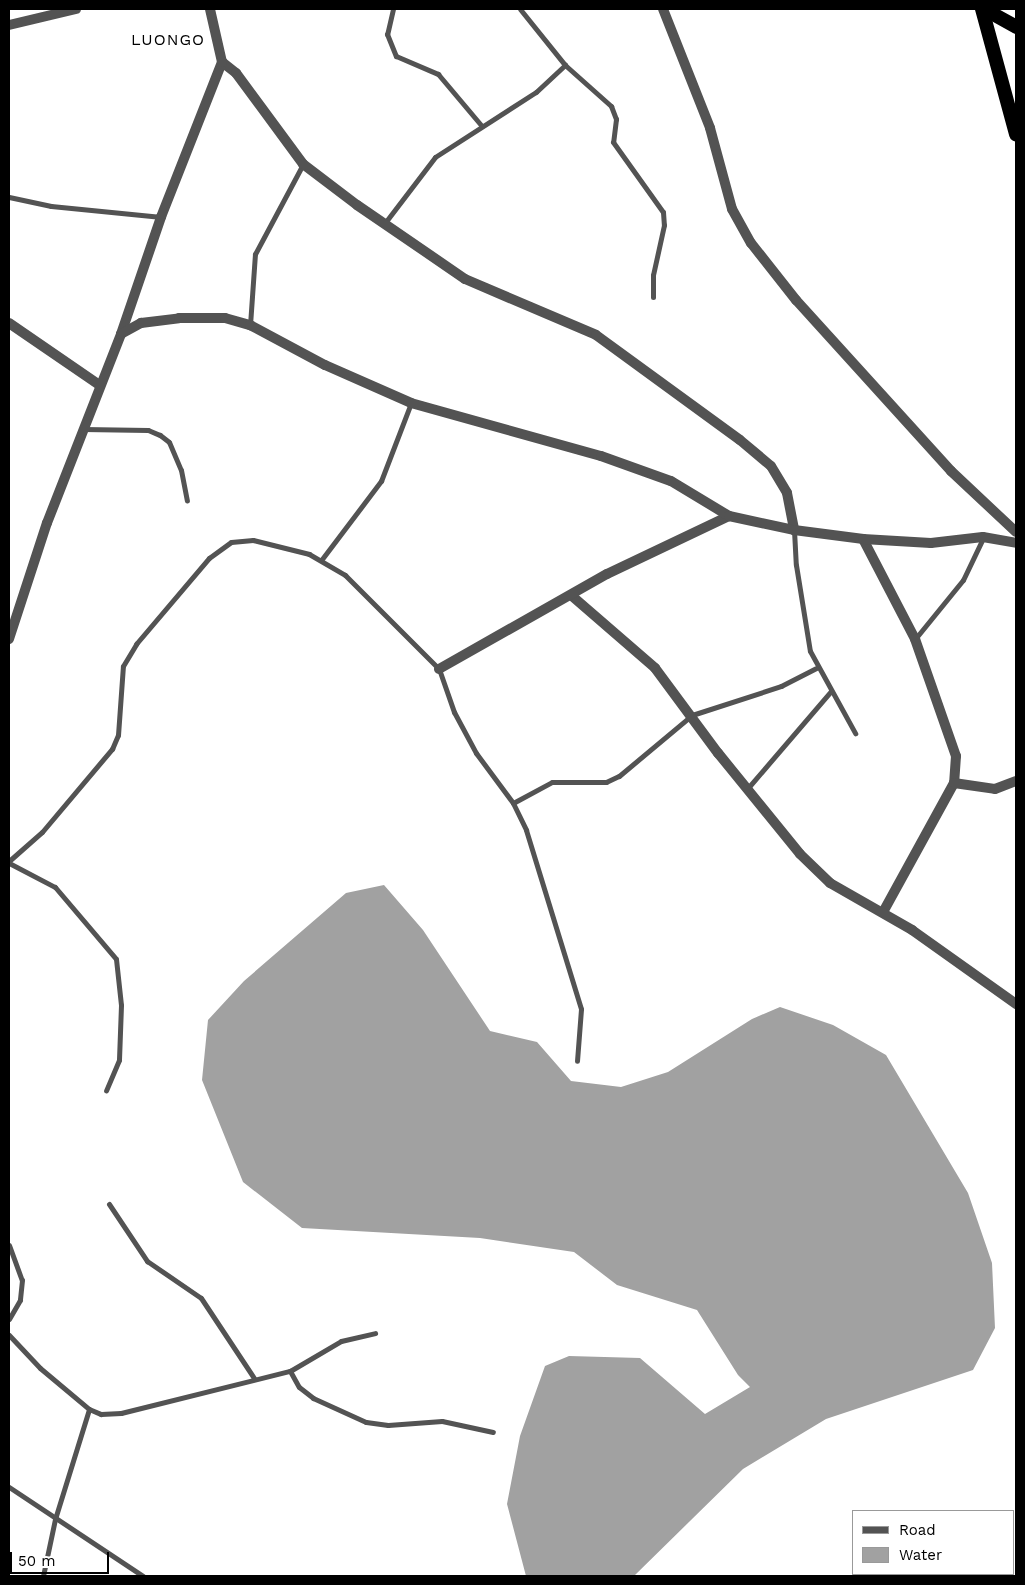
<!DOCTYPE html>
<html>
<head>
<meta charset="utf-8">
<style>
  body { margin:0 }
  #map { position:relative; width:1025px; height:1585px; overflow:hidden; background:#fff; font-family:"Work Sans",sans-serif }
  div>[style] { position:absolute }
  .water>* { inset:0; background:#a1a1a1 }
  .service>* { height:5px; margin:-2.5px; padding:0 2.5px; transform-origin:2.5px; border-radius:2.5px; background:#535353 }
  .minor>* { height:10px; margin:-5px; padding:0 5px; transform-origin:5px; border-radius:5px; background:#535353 }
  .tertiary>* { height:10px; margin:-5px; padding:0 5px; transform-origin:5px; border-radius:5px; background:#535353 }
  .trunk>* { height:14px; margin:-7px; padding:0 7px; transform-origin:7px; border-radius:7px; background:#000 }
  span { translate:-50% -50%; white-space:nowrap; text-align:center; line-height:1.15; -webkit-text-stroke:4px #fff; paint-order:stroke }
  .quarter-label { font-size:16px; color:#000; letter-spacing:1px }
  .frame { position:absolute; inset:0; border:10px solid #000; pointer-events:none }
  .legend { position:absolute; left:852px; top:1510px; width:162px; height:65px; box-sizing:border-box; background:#fff; border:1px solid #999; margin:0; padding:6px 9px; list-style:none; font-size:15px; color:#000 }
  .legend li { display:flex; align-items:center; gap:10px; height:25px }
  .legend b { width:25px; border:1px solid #999 }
  .scale { position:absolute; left:10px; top:1552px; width:99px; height:22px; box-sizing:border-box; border:2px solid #000; border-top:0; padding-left:6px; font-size:15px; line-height:18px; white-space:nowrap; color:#000; -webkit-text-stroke:4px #fff; paint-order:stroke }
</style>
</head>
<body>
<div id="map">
  <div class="water">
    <i style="clip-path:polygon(384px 885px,423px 930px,490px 1031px,537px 1042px,571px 1081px,621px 1087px,668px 1072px,752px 1019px,780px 1007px,833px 1025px,886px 1055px,968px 1193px,992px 1263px,995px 1328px,973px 1370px,826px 1419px,743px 1469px,634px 1576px,526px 1576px,507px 1504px,520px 1436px,545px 1366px,569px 1356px,640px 1358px,705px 1414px,750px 1387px,738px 1375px,697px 1310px,617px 1285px,574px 1252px,480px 1238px,302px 1228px,243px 1182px,202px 1080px,208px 1020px,244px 981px,346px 893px)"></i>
  </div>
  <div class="service">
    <i style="left:393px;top:9px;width:26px;rotate:103deg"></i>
    <i style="left:387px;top:34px;width:24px;rotate:68deg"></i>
    <i style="left:396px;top:56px;width:46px;rotate:23.2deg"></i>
    <i style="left:438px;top:74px;width:67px;rotate:49.9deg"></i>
    <i style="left:520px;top:9px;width:72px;rotate:51.2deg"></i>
    <i style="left:565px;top:65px;width:62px;rotate:41.7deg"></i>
    <i style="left:611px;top:106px;width:14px;rotate:69deg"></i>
    <i style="left:616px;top:119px;width:23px;rotate:97deg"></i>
    <i style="left:613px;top:142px;width:86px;rotate:54.5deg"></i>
    <i style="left:663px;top:212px;width:13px;rotate:86deg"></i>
    <i style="left:664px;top:225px;width:51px;rotate:102.4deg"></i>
    <i style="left:653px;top:275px;width:22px;rotate:90deg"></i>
    <i style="left:9px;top:197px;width:43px;rotate:12.1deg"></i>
    <i style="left:51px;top:206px;width:111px;rotate:5.7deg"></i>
    <i style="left:384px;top:224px;width:84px;rotate:-52.7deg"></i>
    <i style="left:435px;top:157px;width:120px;rotate:-32.8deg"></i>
    <i style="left:536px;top:92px;width:40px;rotate:-43deg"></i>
    <i style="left:250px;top:325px;width:71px;rotate:-86deg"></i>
    <i style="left:255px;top:254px;width:102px;rotate:-61.9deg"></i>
    <i style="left:83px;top:429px;width:65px;rotate:0.9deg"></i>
    <i style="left:148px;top:430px;width:13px;rotate:23deg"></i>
    <i style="left:160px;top:435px;width:11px;rotate:38deg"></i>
    <i style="left:169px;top:442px;width:30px;rotate:67deg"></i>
    <i style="left:181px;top:470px;width:31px;rotate:79deg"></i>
    <i style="left:794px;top:530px;width:35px;rotate:87deg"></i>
    <i style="left:796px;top:565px;width:87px;rotate:80.8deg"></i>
    <i style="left:810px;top:651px;width:94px;rotate:61.2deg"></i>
    <i style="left:322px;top:559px;width:98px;rotate:-52.9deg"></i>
    <i style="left:381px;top:481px;width:84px;rotate:-69deg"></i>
    <i style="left:915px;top:639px;width:76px;rotate:-50.9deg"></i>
    <i style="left:963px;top:580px;width:47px;rotate:-64.5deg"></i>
    <i style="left:747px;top:789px;width:129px;rotate:-49.4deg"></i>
    <i style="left:513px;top:803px;width:44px;rotate:-28.3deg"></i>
    <i style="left:552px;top:782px;width:54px"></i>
    <i style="left:606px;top:782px;width:14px;rotate:-25deg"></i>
    <i style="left:619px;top:776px;width:95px;rotate:-39.9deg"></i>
    <i style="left:692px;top:715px;width:94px;rotate:-18deg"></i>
    <i style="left:781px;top:686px;width:39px;rotate:-27deg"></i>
    <i style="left:9px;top:861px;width:44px;rotate:-41.3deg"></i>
    <i style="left:42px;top:832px;width:109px;rotate:-49.9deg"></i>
    <i style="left:112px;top:749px;width:15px;rotate:-67deg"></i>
    <i style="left:118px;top:735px;width:69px;rotate:-85.9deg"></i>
    <i style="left:123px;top:666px;width:26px;rotate:-59deg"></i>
    <i style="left:136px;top:644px;width:113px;rotate:-49.7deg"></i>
    <i style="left:209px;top:558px;width:27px;rotate:-36deg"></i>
    <i style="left:231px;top:542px;width:22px;rotate:-5deg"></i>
    <i style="left:253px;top:540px;width:58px;rotate:14deg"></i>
    <i style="left:309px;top:554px;width:42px;rotate:30.3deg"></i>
    <i style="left:345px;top:575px;width:133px;rotate:45deg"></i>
    <i style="left:439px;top:669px;width:46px;rotate:70.8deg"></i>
    <i style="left:454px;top:712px;width:47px;rotate:61.8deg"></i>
    <i style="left:476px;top:753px;width:62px;rotate:53.5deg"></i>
    <i style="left:513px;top:803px;width:30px;rotate:64deg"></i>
    <i style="left:526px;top:830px;width:187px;rotate:72.9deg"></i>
    <i style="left:581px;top:1009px;width:52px;rotate:94.4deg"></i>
    <i style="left:9px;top:863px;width:52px;rotate:27.6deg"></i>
    <i style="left:55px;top:887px;width:94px;rotate:49.7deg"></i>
    <i style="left:116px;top:959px;width:46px;rotate:83.8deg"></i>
    <i style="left:121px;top:1005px;width:55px;rotate:92.1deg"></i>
    <i style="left:119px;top:1060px;width:33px;rotate:113deg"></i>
    <i style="left:109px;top:1204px;width:69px;rotate:56.3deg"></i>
    <i style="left:147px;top:1261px;width:65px;rotate:34.4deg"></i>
    <i style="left:201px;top:1298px;width:96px;rotate:56.5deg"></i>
    <i style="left:9px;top:1245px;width:37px;rotate:70deg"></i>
    <i style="left:22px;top:1280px;width:20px;rotate:96deg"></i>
    <i style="left:20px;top:1300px;width:22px;rotate:120deg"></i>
    <i style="left:9px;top:1335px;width:45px;rotate:46.8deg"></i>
    <i style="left:40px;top:1368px;width:64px;rotate:39.9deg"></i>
    <i style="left:89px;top:1409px;width:13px;rotate:23deg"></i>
    <i style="left:101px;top:1414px;width:20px;rotate:-3deg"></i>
    <i style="left:121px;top:1413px;width:174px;rotate:-14deg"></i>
    <i style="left:290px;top:1371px;width:59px;rotate:-30.5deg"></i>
    <i style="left:341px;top:1341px;width:35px;rotate:-13deg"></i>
    <i style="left:290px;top:1371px;width:18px;rotate:61deg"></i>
    <i style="left:299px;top:1387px;width:18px;rotate:38deg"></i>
    <i style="left:313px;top:1398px;width:58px;rotate:24.4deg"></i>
    <i style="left:366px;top:1422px;width:22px;rotate:8deg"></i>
    <i style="left:388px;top:1425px;width:54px;rotate:-4.2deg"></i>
    <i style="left:442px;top:1421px;width:52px;rotate:12.2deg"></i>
    <i style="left:9px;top:1487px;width:161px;rotate:33.6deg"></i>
    <i style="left:43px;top:1576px;width:58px;rotate:-78.1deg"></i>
    <i style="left:55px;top:1519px;width:115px;rotate:-72.8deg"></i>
  </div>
  <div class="minor">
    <i style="left:663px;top:9px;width:128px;rotate:68.4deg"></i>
    <i style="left:710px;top:128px;width:84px;rotate:74.8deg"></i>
    <i style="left:732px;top:209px;width:39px;rotate:61deg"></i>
    <i style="left:751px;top:243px;width:73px;rotate:51.7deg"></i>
    <i style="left:796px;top:300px;width:231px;rotate:47.8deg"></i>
    <i style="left:951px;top:471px;width:89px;rotate:43.2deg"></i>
    <i style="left:9px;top:25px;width:69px;rotate:-13.4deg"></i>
    <i style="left:222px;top:62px;width:18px;rotate:38deg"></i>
    <i style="left:236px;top:73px;width:113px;rotate:53.6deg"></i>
    <i style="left:303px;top:164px;width:68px;rotate:37.2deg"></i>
    <i style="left:357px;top:205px;width:131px;rotate:34.4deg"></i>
    <i style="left:465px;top:279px;width:142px;rotate:23.1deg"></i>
    <i style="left:596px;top:335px;width:178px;rotate:36.1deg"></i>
    <i style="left:740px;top:440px;width:40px;rotate:40deg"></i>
    <i style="left:771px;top:466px;width:31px;rotate:59deg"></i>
    <i style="left:787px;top:493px;width:38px;rotate:79deg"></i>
    <i style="left:9px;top:323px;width:108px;rotate:34.4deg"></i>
    <i style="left:121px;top:334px;width:124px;rotate:-71.1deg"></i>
    <i style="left:161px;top:217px;width:167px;rotate:-68.5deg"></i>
    <i style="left:222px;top:62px;width:54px;rotate:-102.8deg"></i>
    <i style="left:863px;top:539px;width:113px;rotate:62.5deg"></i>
    <i style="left:915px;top:639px;width:124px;rotate:70.7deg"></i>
    <i style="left:956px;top:756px;width:27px;rotate:94deg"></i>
    <i style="left:954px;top:783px;width:147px;rotate:118.8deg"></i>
    <i style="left:572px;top:596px;width:110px;rotate:40.9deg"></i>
    <i style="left:655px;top:668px;width:106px;rotate:53.5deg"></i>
    <i style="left:718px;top:753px;width:130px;rotate:50.9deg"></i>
    <i style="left:800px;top:854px;width:42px;rotate:44deg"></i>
    <i style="left:830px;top:883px;width:95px;rotate:29.8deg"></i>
    <i style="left:912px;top:930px;width:128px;rotate:35.4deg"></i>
    <i style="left:439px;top:669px;width:193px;rotate:-29.5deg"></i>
    <i style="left:607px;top:574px;width:135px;rotate:-25.4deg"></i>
    <i style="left:954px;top:783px;width:41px;rotate:8.3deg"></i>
    <i style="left:995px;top:789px;width:22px;rotate:-21deg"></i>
  </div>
  <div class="tertiary">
    <i style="left:9px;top:639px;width:122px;rotate:-71.9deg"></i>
    <i style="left:47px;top:523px;width:203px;rotate:-68.6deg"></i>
    <i style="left:121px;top:334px;width:23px;rotate:-29deg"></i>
    <i style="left:141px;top:323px;width:38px;rotate:-7deg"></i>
    <i style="left:179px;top:318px;width:46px"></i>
    <i style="left:225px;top:318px;width:26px;rotate:16deg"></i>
    <i style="left:250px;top:325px;width:85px;rotate:28.1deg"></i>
    <i style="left:325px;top:365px;width:94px;rotate:23.8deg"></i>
    <i style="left:411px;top:403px;width:197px;rotate:15.6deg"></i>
    <i style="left:601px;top:456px;width:74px;rotate:19.7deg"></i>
    <i style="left:671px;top:481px;width:68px;rotate:31.1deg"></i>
    <i style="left:729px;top:516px;width:66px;rotate:12.2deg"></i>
    <i style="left:794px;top:530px;width:70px;rotate:7.4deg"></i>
    <i style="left:863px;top:539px;width:68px;rotate:3.4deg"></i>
    <i style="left:931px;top:543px;width:52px;rotate:-6.6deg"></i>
    <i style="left:983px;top:537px;width:34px;rotate:10deg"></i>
  </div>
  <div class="trunk">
    <i style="left:982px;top:9px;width:130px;rotate:74.8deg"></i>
    <i style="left:984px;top:9px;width:37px;rotate:29deg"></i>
  </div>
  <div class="quarter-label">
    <span style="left:168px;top:40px">LUONGO</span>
  </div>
  <div class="frame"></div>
  <ul class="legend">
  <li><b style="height:6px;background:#535353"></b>Road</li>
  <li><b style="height:14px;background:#a1a1a1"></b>Water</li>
  </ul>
  <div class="scale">50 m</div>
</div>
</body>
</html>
